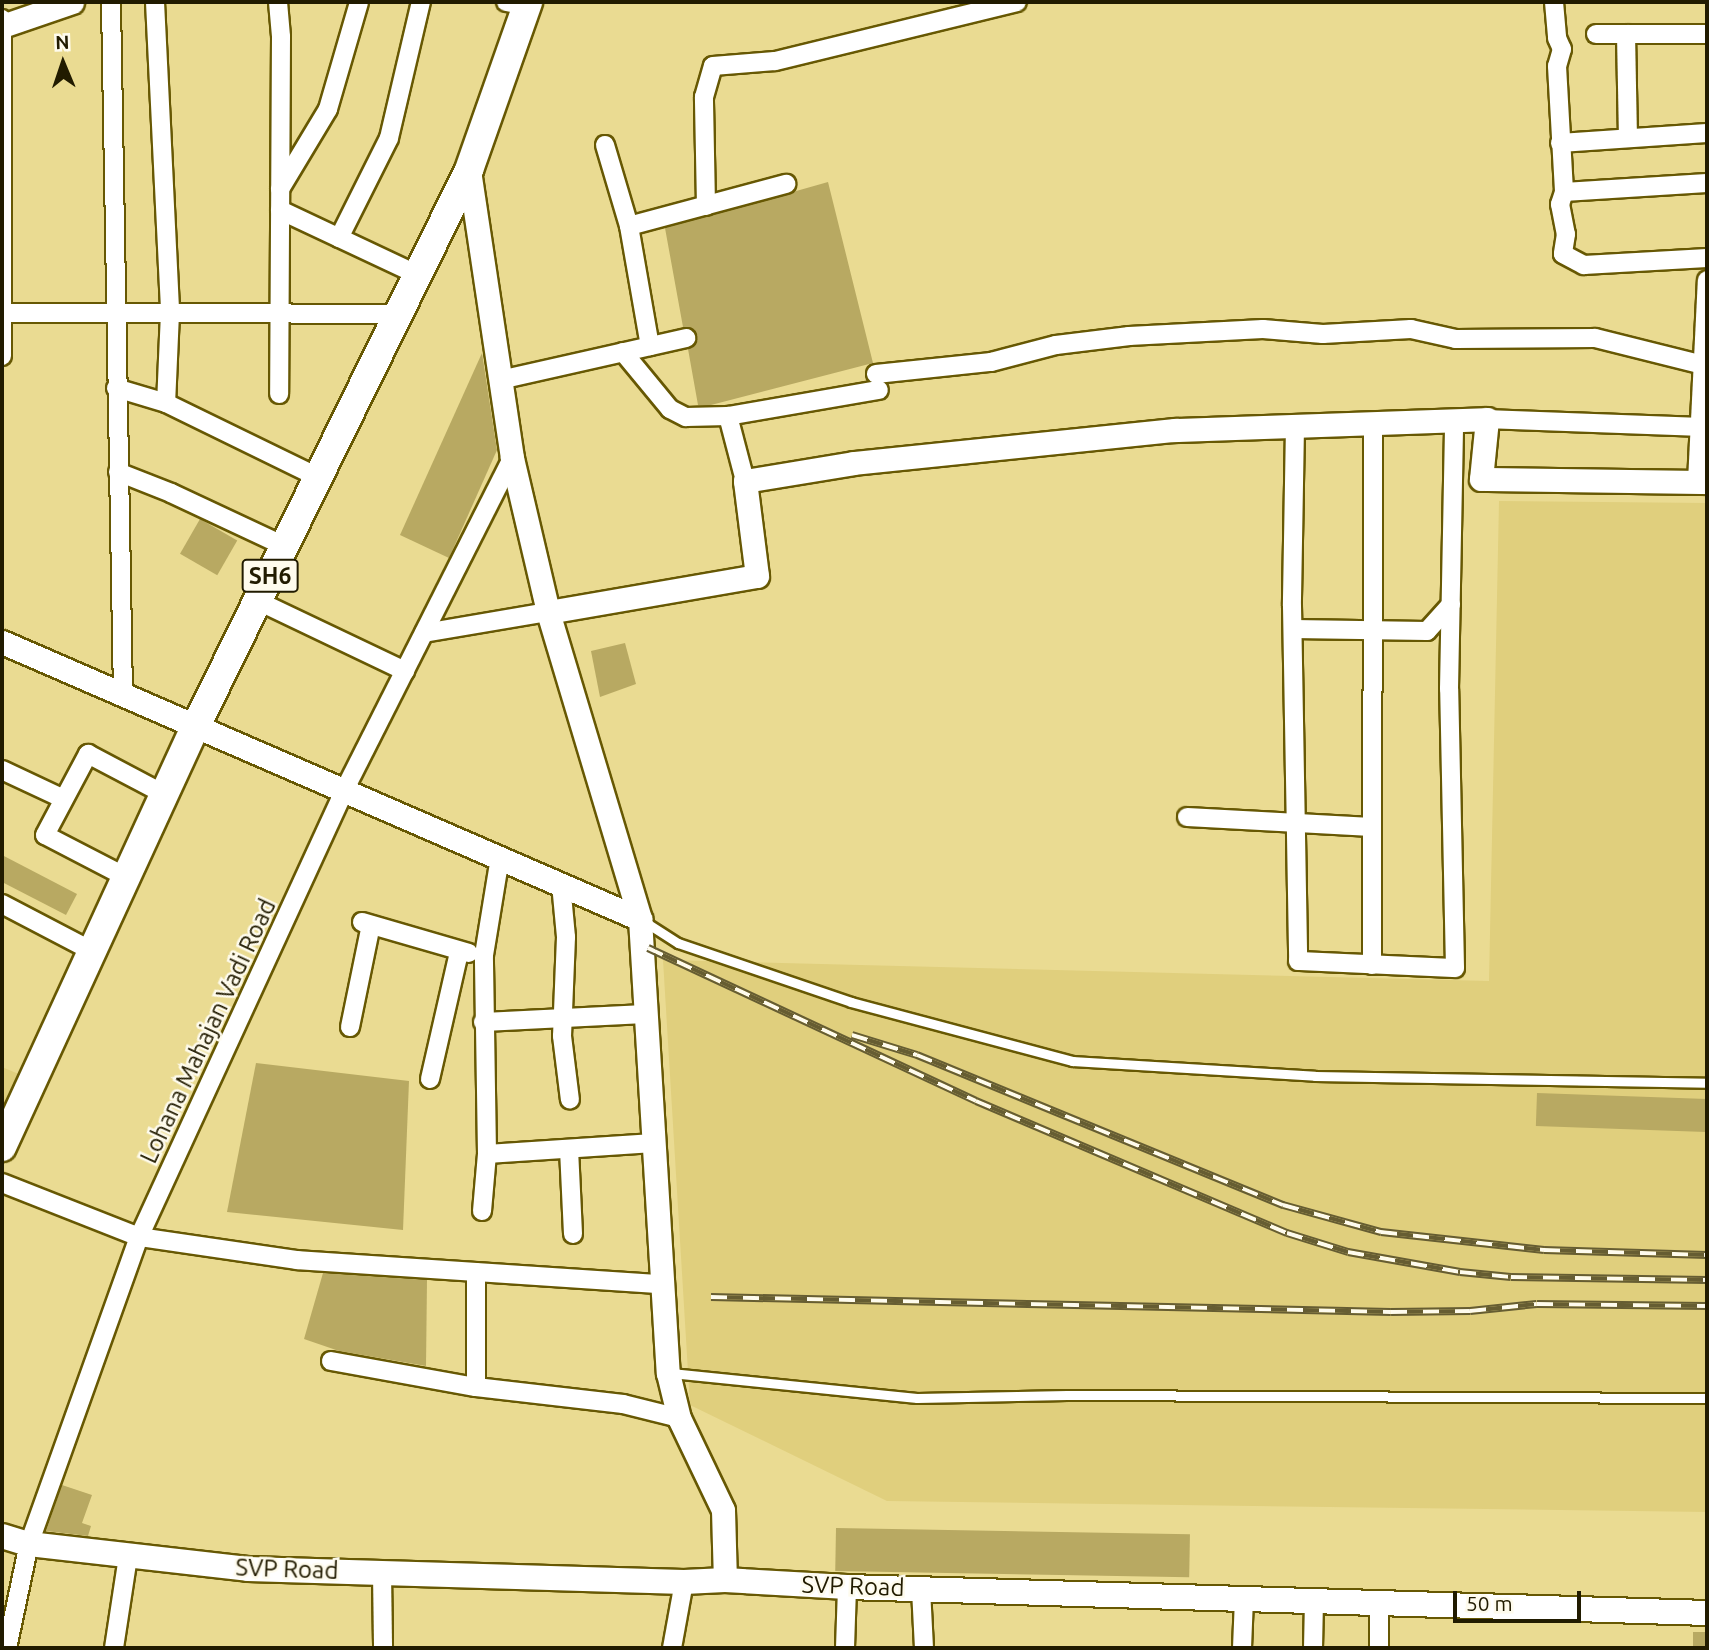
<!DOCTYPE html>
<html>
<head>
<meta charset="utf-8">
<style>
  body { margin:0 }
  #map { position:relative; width:1709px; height:1650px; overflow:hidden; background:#eadb92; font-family:Ubuntu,sans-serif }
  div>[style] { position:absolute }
  .built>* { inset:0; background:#e0cf7d }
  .building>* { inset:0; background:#b8a962; transform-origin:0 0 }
  .roads { filter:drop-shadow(2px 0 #675803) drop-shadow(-2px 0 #675803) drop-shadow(0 2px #675803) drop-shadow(0 -2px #675803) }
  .service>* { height:9px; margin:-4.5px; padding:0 4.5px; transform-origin:4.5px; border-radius:4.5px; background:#fff }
  .minor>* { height:18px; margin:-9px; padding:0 9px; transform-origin:9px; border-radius:9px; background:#fff }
  .tertiary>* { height:23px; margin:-11.5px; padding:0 11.5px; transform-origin:11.5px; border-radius:11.5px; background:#fff }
  .secondary>* { height:24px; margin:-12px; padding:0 12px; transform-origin:12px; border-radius:12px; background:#fff }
  .primary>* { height:28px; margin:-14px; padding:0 14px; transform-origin:14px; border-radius:14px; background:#fff }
  .rail>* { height:8px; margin-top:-4px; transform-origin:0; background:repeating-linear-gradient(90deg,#fefbed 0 16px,#665d32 0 32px); box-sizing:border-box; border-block:2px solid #665d32 }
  span { translate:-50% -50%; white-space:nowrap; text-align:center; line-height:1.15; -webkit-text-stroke:5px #fefbed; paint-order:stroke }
  .shield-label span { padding:2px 5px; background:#fefbed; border:2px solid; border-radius:5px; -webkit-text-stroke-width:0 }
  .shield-label { font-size:23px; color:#211b00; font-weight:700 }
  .street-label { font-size:24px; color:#211b00 }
  .frame { position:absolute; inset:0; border:4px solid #211b00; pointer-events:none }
  .north { position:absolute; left:28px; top:28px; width:70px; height:70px; -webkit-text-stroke:5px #fefbed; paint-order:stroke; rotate:358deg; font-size:19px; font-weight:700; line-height:28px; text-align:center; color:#211b00 }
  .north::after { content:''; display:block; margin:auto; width:24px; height:32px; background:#211b00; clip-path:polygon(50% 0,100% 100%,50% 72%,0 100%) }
  .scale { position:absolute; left:1453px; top:1591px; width:128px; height:32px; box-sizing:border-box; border:4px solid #211b00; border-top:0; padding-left:9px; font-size:21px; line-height:24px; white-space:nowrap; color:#211b00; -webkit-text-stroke:5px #fefbed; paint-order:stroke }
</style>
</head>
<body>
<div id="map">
  <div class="built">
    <i style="clip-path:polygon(1499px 501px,1707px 503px,1707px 1512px,887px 1501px,690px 1405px,663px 960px,1489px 981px)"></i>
    <i style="clip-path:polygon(2px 1067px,21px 1075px,2px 1119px)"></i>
  </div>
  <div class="building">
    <i style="clip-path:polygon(828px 182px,873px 363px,711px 405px,698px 405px,688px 349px,694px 346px,697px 336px,694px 330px,683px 327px,665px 228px)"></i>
    <i style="clip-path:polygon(482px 353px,497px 450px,449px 558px,400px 535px)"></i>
    <i style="left:200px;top:519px;width:43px;height:40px;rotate:30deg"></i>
    <i style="clip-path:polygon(625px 643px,636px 684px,600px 697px,591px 651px)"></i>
    <i style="clip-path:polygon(2px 855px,77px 894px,66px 915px,2px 882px)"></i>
    <i style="clip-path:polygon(256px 1063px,409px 1081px,403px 1230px,227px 1212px)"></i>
    <i style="left:1537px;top:1093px;width:170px;height:33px;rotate:2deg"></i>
    <i style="clip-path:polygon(323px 1273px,427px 1280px,426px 1366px,339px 1351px,304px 1339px)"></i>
    <i style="clip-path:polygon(62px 1485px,92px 1495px,82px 1523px,91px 1526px,88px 1536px,46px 1531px)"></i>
    <i style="left:836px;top:1528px;width:354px;height:43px;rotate:1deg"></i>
    <i style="left:1693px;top:1632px;width:14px;height:16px"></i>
  </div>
  <div class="roads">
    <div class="service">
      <i style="left:642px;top:920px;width:43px;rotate:32.6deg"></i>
      <i style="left:678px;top:943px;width:183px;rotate:18.8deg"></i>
      <i style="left:851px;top:1002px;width:229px;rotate:14.9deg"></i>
      <i style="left:1072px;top:1061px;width:243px;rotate:3.5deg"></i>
      <i style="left:1315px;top:1076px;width:392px;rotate:1deg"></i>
      <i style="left:671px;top:1373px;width:247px;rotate:5.8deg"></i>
      <i style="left:917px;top:1398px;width:150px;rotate:-1.1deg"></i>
      <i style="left:1067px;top:1395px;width:640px;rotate:0.27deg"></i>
    </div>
    <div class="minor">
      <i style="left:111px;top:2px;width:693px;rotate:89.01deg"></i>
      <i style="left:155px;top:2px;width:311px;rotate:87.2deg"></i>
      <i style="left:170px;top:313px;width:90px;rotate:92.5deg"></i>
      <i style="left:278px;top:2px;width:35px;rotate:85deg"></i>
      <i style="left:281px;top:37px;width:357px;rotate:90.3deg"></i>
      <i style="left:506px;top:2px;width:20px;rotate:11deg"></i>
      <i style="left:1554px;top:2px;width:36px;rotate:85deg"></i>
      <i style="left:1557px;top:38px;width:12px;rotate:66deg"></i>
      <i style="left:1562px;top:49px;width:18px;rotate:106deg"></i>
      <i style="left:1557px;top:66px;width:126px;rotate:86.8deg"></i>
      <i style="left:1564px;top:192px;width:13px;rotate:108deg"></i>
      <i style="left:1560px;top:204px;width:31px;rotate:79deg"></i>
      <i style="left:1566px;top:234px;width:20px;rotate:99deg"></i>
      <i style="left:1563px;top:254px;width:24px;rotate:28deg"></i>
      <i style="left:1584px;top:265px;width:123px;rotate:-3.3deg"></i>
      <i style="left:2px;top:19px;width:337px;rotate:90deg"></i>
      <i style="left:1596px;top:34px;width:111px"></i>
      <i style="left:1626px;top:34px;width:104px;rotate:88.9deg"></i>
      <i style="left:1560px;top:143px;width:147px;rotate:-3.9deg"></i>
      <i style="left:605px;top:145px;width:84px;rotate:73.5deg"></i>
      <i style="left:629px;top:226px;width:122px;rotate:80.1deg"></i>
      <i style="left:280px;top:189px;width:93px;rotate:-59deg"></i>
      <i style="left:328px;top:109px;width:111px;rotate:-73.8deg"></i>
      <i style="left:1564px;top:192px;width:143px;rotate:-3.6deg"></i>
      <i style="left:706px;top:206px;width:109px;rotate:-91.1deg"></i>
      <i style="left:704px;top:97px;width:32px;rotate:-74deg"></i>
      <i style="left:713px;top:66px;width:62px;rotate:-4.6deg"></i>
      <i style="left:775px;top:61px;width:249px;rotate:-13.7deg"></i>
      <i style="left:280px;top:210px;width:153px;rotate:25.2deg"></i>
      <i style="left:629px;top:226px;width:163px;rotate:-15deg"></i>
      <i style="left:339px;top:238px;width:112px;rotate:-63.4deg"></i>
      <i style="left:389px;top:138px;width:140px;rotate:-76.8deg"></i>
      <i style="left:2px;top:313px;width:396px;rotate:0.1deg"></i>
      <i style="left:623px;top:352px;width:74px;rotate:50.5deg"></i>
      <i style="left:670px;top:409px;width:18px;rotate:27deg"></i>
      <i style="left:686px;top:417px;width:42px;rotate:-1.4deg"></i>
      <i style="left:728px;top:416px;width:153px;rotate:-9.8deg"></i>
      <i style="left:876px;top:374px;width:116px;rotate:-6deg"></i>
      <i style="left:991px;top:362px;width:67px;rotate:-14.7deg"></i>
      <i style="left:1056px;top:345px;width:74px;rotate:-7deg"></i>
      <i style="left:1129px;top:336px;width:134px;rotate:-3deg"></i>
      <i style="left:1263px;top:329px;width:60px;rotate:4.8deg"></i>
      <i style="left:1323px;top:334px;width:88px;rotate:-3.3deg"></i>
      <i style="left:1411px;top:329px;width:46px;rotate:12.5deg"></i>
      <i style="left:1456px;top:339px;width:139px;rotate:-0.4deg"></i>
      <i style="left:1595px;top:338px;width:115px;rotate:14deg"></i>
      <i style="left:500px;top:380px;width:191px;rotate:-12.7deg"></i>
      <i style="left:116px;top:388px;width:52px;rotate:16.7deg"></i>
      <i style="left:166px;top:403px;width:169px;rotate:26deg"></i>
      <i style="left:728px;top:416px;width:67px;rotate:75.3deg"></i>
      <i style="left:1487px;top:419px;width:220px;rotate:2.1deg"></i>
      <i style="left:1295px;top:426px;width:180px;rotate:91deg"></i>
      <i style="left:1292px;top:606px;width:355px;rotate:89deg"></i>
      <i style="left:1298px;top:961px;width:157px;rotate:2.6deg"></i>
      <i style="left:1455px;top:968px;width:279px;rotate:-91.2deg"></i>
      <i style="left:1449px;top:689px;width:269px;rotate:-88.9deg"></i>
      <i style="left:118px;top:472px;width:57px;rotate:21.6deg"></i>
      <i style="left:171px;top:493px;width:125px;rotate:25.1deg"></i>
      <i style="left:1697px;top:482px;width:202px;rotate:-87.2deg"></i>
      <i style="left:258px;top:601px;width:163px;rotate:25.5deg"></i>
      <i style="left:1293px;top:629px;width:134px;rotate:0.9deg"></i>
      <i style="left:1427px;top:631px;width:36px;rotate:-48deg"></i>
      <i style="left:424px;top:633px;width:126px;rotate:-9.6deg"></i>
      <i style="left:2px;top:770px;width:68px;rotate:25.1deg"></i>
      <i style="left:1187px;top:817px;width:185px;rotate:3.1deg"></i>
      <i style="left:126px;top:877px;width:91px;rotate:-152.6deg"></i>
      <i style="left:45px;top:835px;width:92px;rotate:-62deg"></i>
      <i style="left:88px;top:754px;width:86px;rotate:27.8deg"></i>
      <i style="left:561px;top:884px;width:53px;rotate:84.6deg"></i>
      <i style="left:566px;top:937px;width:99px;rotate:92.3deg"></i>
      <i style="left:562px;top:1036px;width:64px;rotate:82.9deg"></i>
      <i style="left:2px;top:904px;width:102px;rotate:27.6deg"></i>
      <i style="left:362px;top:922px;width:111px;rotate:16.2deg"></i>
      <i style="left:1372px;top:965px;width:542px;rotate:-89.89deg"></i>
      <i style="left:483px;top:1022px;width:163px;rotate:-2.8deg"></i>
      <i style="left:350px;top:1027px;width:104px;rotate:-78.4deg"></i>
      <i style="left:430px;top:1079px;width:130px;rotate:-77.1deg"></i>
      <i style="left:569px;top:1149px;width:85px;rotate:87.3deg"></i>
      <i style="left:487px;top:1154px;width:167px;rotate:-3.8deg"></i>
      <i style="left:2px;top:1183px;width:147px;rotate:21.5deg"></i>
      <i style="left:139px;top:1237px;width:160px;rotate:8.3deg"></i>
      <i style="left:297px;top:1260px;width:367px;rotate:3.8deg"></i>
      <i style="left:482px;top:1211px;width:57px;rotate:-85deg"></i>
      <i style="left:487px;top:1154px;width:199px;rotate:-90.9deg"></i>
      <i style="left:484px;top:955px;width:99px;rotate:-80.7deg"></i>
      <i style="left:476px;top:1272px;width:115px;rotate:90deg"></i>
      <i style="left:331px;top:1361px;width:147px;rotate:10.2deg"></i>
      <i style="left:476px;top:1387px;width:148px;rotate:6.6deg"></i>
      <i style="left:623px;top:1404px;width:58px;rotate:14deg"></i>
      <i style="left:382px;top:1573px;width:75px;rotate:89.2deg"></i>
      <i style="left:921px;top:1589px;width:59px;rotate:87.1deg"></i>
      <i style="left:7px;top:1648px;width:106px;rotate:-78.1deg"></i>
      <i style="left:29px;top:1544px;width:326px;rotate:-70.3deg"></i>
      <i style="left:139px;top:1237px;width:493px;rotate:-65.3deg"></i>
      <i style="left:345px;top:789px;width:371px;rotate:-63.2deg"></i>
      <i style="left:114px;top:1648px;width:93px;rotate:-81.3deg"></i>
      <i style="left:672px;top:1648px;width:67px;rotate:-79.7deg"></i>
      <i style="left:845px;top:1648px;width:61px;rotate:-88.1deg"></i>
      <i style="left:1242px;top:1648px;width:49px;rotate:-87.7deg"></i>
      <i style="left:1313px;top:1648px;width:47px;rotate:-88.8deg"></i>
      <i style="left:1379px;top:1648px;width:45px;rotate:-90deg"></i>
    </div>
    <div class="tertiary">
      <i style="left:2px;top:26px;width:74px;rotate:-18.9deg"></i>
      <i style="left:469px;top:170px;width:291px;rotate:81.5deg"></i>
      <i style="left:512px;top:458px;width:158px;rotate:76.8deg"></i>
      <i style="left:548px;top:612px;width:320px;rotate:73.3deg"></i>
      <i style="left:640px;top:919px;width:455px;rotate:86.5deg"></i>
      <i style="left:668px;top:1373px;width:46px;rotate:76.3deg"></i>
      <i style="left:679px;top:1418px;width:102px;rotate:64.4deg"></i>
      <i style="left:723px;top:1510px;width:70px;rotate:88.4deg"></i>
      <i style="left:548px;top:612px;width:212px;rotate:-9.8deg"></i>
      <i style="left:757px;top:576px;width:96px;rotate:-97.2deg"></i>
      <i style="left:745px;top:481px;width:110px;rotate:-9.4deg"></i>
      <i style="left:854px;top:463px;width:323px;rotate:-5.9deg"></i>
      <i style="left:1175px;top:430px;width:312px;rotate:-2deg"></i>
      <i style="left:1487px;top:419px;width:60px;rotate:95.7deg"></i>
      <i style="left:1481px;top:479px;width:226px;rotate:0.8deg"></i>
      <i style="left:2px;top:642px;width:696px;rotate:23.47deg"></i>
    </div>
    <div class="secondary">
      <i style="left:2px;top:1536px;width:28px;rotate:17deg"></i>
      <i style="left:29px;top:1544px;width:220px;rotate:6.5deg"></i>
      <i style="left:248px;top:1569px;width:436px;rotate:1.7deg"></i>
      <i style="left:684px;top:1582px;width:41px;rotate:-2.8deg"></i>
      <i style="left:725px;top:1580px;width:122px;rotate:3.3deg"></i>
      <i style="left:847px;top:1587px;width:860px;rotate:1.73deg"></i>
    </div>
    <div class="primary">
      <i style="left:2px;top:1147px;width:461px;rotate:-65.3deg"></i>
      <i style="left:195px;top:728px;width:622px;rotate:-63.85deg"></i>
      <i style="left:469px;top:170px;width:178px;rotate:-70.6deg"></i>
    </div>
  </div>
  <div class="rail">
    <i style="left:648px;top:948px;width:362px;rotate:25deg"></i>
    <i style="left:976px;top:1101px;width:338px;rotate:23deg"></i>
    <i style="left:1287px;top:1233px;width:64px;rotate:17.3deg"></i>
    <i style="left:1348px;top:1252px;width:114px;rotate:10.1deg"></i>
    <i style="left:1460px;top:1272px;width:51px;rotate:5.6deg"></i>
    <i style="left:1511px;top:1277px;width:196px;rotate:0.9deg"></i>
    <i style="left:852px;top:1035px;width:68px;rotate:17.1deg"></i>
    <i style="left:917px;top:1055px;width:396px;rotate:22.3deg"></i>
    <i style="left:1283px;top:1205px;width:102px;rotate:15.4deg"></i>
    <i style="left:1381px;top:1232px;width:164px;rotate:6.3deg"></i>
    <i style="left:1544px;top:1250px;width:163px;rotate:1.8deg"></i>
    <i style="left:711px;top:1297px;width:680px;rotate:1.26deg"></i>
    <i style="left:1391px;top:1312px;width:79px;rotate:-0.7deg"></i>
    <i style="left:1470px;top:1311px;width:67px;rotate:-6deg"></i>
    <i style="left:1537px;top:1304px;width:170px;rotate:0.7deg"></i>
  </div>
  <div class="shield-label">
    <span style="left:270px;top:576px">SH6</span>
  </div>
  <div class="street-label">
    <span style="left:208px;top:1031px;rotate:-65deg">Lohana Mahajan Vadi Road</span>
    <span style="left:287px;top:1569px;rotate:2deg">SVP Road</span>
    <span style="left:853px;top:1586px;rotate:2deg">SVP Road</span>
  </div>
  <div class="frame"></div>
  <div class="north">N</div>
  <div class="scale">50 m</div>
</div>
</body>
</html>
